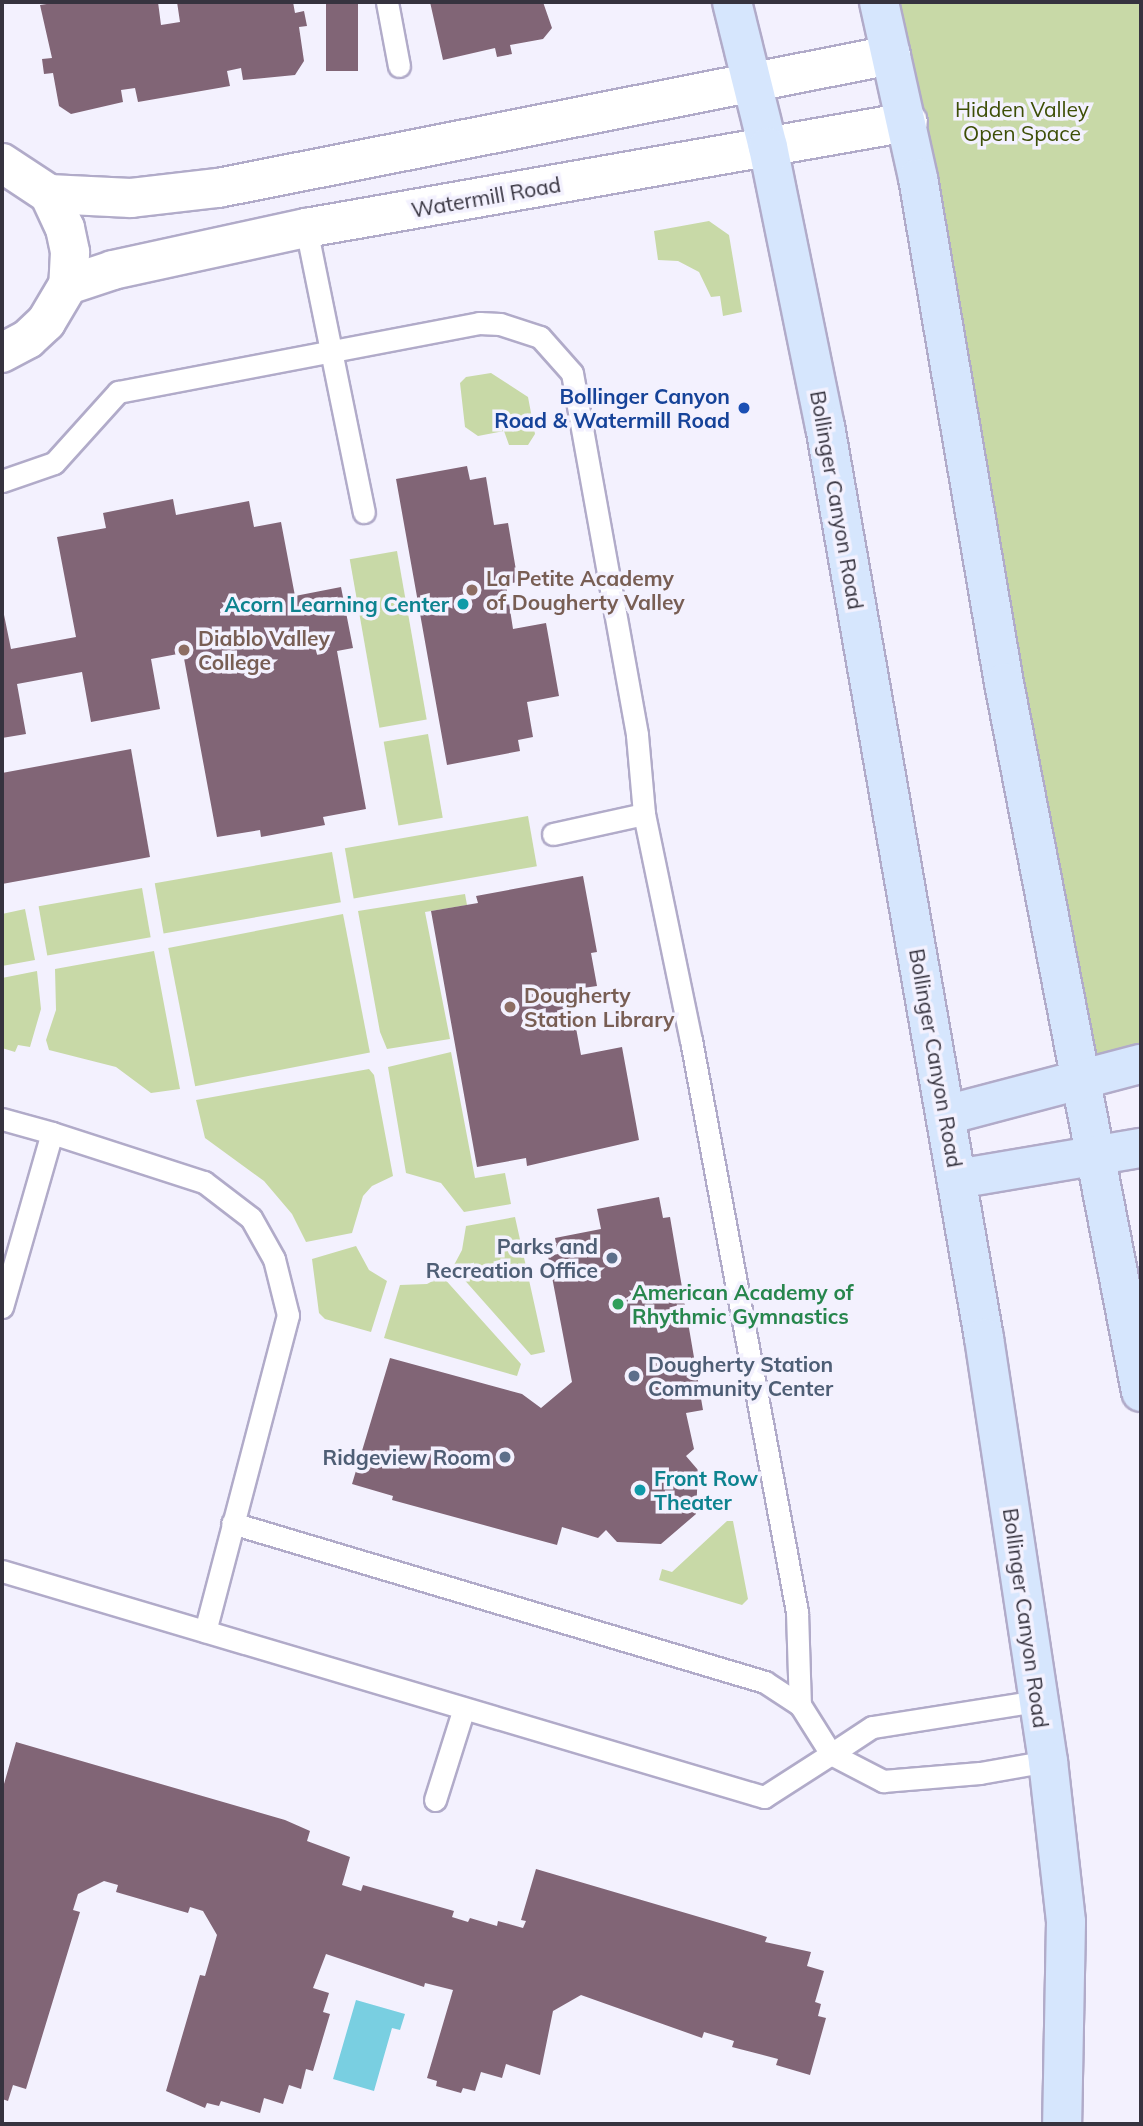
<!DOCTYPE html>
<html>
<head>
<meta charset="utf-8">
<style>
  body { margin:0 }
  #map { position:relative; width:1143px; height:2126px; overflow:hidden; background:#f3f1fe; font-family:Mulish,sans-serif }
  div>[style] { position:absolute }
  .green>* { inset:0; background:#c8d9a7; transform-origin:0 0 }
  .water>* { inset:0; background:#79cfe1 }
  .building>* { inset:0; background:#816576; transform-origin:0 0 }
  .roads { filter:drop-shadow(2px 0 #b1abc9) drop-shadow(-2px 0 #b1abc9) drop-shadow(0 2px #b1abc9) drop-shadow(0 -2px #b1abc9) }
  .service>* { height:21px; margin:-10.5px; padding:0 10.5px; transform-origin:10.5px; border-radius:10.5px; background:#fff }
  .minor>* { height:38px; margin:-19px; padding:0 19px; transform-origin:19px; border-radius:19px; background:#fff }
  .secondary>* { height:38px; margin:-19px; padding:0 19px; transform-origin:19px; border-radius:19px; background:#d6e6fd }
  .dots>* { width:19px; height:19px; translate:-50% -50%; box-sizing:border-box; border:4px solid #f3f1fe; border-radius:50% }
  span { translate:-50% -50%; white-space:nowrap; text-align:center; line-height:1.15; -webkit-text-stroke:7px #f3f1fe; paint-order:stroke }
  .park-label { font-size:21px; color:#3d4e06 }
  .street-label { font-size:21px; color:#36333f }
  .transit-label { font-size:21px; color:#164399; font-weight:700 }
  .right { translate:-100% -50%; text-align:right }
  .education-label { font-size:21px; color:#785e54; font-weight:700 }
  .left { translate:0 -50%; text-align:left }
  .culture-label { font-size:21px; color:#0d838f; font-weight:700 }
  .service-label { font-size:21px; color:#4e5e75; font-weight:700 }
  .leisure-label { font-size:21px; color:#27864d; font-weight:700 }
  .frame { position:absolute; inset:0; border:4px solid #36333f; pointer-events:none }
</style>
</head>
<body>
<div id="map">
  <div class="green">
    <i style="clip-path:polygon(876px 2px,1141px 2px,1141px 1064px,1079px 1079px)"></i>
    <i style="clip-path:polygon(709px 221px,729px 235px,742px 312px,723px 316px,720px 296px,711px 297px,699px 272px,678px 261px,658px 260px,654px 231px)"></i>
    <i style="clip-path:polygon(491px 373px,528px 397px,535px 434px,528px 445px,509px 445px,504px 431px,478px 436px,465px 427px,460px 383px,466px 377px)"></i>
    <i style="left:397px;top:551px;width:171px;height:48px;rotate:80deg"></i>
    <i style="left:428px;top:734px;width:85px;height:45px;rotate:80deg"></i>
    <i style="left:528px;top:816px;width:51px;height:186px;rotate:80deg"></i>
    <i style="left:332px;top:852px;width:51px;height:180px;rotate:80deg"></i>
    <i style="left:142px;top:888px;width:50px;height:105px;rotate:80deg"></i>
    <i style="clip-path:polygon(465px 894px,467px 905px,425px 912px,450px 1039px,387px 1049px,380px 1032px,358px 911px)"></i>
    <i style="clip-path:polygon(25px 909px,35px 960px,2px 966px,2px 914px)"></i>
    <i style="left:343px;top:914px;width:141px;height:178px;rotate:79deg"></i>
    <i style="clip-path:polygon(154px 951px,180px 1089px,151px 1093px,116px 1067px,49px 1050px,46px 1040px,56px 1010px,55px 969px)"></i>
    <i style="clip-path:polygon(37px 971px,41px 1009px,30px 1047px,18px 1045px,15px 1052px,2px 1048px,2px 978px)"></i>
    <i style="clip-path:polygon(451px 1052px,475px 1178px,505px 1173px,511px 1204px,464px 1212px,441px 1183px,406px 1173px,388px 1067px)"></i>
    <i style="clip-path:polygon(369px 1069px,374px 1075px,393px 1176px,372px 1186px,363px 1196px,352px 1233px,306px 1242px,292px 1214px,264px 1181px,205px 1138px,196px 1100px)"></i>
    <i style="clip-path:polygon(515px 1217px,545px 1352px,531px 1355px,453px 1267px,462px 1250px,466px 1226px)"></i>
    <i style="clip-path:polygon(356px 1246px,369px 1270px,387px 1281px,371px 1332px,325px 1319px,319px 1313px,312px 1259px)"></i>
    <i style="clip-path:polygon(442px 1276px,521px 1364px,517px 1376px,384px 1338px,400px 1285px,427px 1284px)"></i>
    <i style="clip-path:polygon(727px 1521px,733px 1521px,748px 1599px,742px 1605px,659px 1580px,662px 1569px,672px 1572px)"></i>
  </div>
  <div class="water">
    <i style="clip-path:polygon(356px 2000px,405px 2014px,400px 2030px,392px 2028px,374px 2091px,333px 2079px)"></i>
  </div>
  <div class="building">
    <i style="clip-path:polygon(60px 2px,158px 2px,161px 25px,180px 22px,177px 2px,293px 2px,295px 13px,304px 11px,307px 26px,299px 27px,304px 61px,295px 75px,243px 80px,241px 68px,227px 71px,230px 86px,138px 102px,135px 88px,121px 90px,123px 102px,71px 114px,59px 106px,53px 73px,44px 74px,42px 59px,52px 58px,40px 5px)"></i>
    <i style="left:326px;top:2px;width:32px;height:69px"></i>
    <i style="clip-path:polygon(430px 2px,543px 2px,552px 28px,543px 39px,510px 45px,512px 54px,497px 57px,495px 48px,443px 60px)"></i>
    <i style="clip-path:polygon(467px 466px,470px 480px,486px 477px,494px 525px,508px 523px,518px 582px,506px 584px,513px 629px,546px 623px,559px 696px,527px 702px,533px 737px,518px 740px,520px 751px,447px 765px,396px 479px)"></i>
    <i style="clip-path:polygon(173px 499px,176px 515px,249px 501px,254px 527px,281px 522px,295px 596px,341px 587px,353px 648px,337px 651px,366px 809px,323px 817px,325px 825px,261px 837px,260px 830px,217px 837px,183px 653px,151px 659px,160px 709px,91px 722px,82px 672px,17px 684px,26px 734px,2px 738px,2px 605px,11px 649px,76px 637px,57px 537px,106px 528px,103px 513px)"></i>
    <i style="clip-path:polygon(131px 749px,150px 857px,2px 884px,2px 773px)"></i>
    <i style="clip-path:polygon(583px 876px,597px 952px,591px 953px,597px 986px,569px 990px,581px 1055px,622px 1047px,639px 1140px,527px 1166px,526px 1158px,477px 1167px,431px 911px,478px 903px,476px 896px)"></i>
    <i style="clip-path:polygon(659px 1197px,663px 1218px,670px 1217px,703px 1410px,686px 1413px,694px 1449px,686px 1456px,698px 1470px,696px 1514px,661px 1544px,617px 1542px,606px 1530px,598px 1538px,562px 1527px,557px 1545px,392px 1500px,393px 1496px,352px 1484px,390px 1358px,522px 1394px,541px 1408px,572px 1382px,548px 1256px,558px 1254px,555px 1238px,601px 1229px,597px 1209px)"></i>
    <i style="clip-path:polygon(16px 1742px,285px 1820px,310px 1831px,307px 1841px,350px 1857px,342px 1885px,361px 1891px,363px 1885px,454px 1911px,452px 1917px,468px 1922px,470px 1918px,497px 1926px,498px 1921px,523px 1928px,526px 1921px,521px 1920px,536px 1869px,767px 1937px,765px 1942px,811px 1952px,807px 1966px,824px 1971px,815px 2002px,821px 2004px,818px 2016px,826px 2018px,810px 2075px,776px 2065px,778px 2059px,732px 2047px,734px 2041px,704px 2032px,702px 2038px,581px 1995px,553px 2011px,540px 2075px,506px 2064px,502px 2078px,481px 2072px,475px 2091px,463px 2088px,461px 2093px,436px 2086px,437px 2081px,427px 2078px,453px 1990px,425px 1983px,424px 1987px,326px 1954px,313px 1988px,329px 1993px,323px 2012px,330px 2014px,313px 2071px,306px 2069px,301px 2089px,289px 2085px,283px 2104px,264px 2098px,260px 2113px,221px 2101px,219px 2106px,207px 2103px,205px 2108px,166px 2091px,200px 1975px,205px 1976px,217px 1935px,203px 1911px,190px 1907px,188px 1913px,116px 1892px,118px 1885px,104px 1881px,78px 1894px,73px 1910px,80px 1912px,26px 2089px,13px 2085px,8px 2101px,2px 2099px,2px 1791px)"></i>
  </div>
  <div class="roads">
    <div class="service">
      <i style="left:387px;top:2px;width:65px;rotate:79.4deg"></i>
      <i style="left:306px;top:228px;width:290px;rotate:78.5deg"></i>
      <i style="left:2px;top:481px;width:55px;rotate:-19.1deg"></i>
      <i style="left:54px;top:463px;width:96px;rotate:-48deg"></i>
      <i style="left:118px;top:392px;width:368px;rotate:-10.8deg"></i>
      <i style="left:479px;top:323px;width:21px;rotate:3deg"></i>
      <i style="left:500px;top:324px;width:42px;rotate:18deg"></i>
      <i style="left:540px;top:337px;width:48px;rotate:48.4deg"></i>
      <i style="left:572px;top:373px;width:368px;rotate:79.8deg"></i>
      <i style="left:637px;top:735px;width:79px;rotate:84.9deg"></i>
      <i style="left:644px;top:814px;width:231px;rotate:78.3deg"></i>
      <i style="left:691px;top:1040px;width:582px;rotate:79.5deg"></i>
      <i style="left:797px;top:1612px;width:93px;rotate:88.2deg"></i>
      <i style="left:553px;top:834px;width:93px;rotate:-12.4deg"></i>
      <i style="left:2px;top:1119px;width:52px;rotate:15.6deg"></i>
      <i style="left:2px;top:1307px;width:181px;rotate:-74deg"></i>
      <i style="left:52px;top:1133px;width:160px;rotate:17.9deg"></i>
      <i style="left:204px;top:1182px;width:59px;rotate:37.5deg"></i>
      <i style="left:251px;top:1218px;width:47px;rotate:60.7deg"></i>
      <i style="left:274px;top:1259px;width:58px;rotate:76deg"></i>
      <i style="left:288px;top:1315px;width:327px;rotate:104.7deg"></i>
      <i style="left:2px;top:1571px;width:795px;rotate:16.52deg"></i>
      <i style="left:764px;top:1797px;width:80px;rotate:-32.7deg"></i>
      <i style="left:831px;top:1754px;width:58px;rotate:-122.3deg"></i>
      <i style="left:800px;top:1705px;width:42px;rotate:-146.7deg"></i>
      <i style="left:765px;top:1682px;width:556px;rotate:-163.39deg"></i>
      <i style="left:1037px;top:1701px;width:167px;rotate:171deg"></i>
      <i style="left:872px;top:1727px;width:49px;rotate:146.6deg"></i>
      <i style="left:831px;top:1754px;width:59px;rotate:27.4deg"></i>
      <i style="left:883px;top:1781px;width:97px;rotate:-4.7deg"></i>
      <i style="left:980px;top:1773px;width:69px;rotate:-10deg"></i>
      <i style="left:435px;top:1800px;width:96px;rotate:-72.5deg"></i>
    </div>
    <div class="minor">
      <i style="left:2px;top:163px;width:56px;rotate:33.4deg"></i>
      <i style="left:49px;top:194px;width:38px;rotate:65deg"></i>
      <i style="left:65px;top:228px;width:25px;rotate:78deg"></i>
      <i style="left:70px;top:252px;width:33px;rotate:93deg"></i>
      <i style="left:68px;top:285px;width:43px;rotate:120.7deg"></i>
      <i style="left:46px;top:322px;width:25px;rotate:137deg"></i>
      <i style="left:28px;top:339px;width:30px;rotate:152deg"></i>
      <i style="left:49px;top:194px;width:82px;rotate:2.8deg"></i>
      <i style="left:131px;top:198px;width:88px;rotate:-6.6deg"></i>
      <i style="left:218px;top:188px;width:686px;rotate:-11.18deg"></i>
      <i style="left:68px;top:285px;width:47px;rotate:-18.4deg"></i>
      <i style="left:113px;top:270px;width:198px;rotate:-12.3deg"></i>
      <i style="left:306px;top:228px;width:611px;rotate:-9.99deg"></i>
    </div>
    <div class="secondary">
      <i style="left:732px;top:2px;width:149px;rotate:76.1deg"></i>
      <i style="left:768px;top:147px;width:285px;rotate:78.5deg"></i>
      <i style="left:825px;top:426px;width:926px;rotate:80.11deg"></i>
      <i style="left:984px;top:1338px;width:428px;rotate:81.4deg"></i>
      <i style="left:1048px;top:1761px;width:162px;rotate:83.6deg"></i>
      <i style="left:1066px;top:1922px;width:202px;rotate:91.1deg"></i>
      <i style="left:879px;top:2px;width:180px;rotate:77.5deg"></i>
      <i style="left:918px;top:178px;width:512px;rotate:80.34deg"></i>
      <i style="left:1004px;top:683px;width:722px;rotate:79.06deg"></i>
      <i style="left:946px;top:1115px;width:202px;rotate:-14.7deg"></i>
      <i style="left:957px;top:1179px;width:187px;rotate:-9.6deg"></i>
    </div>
  </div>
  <div class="dots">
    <i style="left:744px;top:408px;background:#1a4fb4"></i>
    <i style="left:472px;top:590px;background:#8d6e63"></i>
    <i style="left:463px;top:604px;background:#0f9aa8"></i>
    <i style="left:184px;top:650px;background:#8d6e63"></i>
    <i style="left:510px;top:1007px;background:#8d6e63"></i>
    <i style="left:612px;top:1258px;background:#5c6f8a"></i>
    <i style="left:618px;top:1304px;background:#2e9e5b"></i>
    <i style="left:634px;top:1376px;background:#5c6f8a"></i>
    <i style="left:505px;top:1457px;background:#5c6f8a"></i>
    <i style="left:640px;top:1490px;background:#0f9aa8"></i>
  </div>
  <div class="park-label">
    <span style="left:1022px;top:121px">Hidden Valley<br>Open Space</span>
  </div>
  <div class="street-label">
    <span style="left:486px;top:197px;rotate:-10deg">Watermill Road</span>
    <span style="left:837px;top:500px;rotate:80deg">Bollinger Canyon Road</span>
    <span style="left:936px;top:1058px;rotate:80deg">Bollinger Canyon Road</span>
    <span style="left:1026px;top:1618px;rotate:82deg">Bollinger Canyon Road</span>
  </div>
  <div class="transit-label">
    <span class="right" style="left:730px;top:408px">Bollinger Canyon<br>Road &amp; Watermill Road</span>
  </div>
  <div class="education-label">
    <span class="left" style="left:486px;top:590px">La Petite Academy<br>of Dougherty Valley</span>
    <span class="left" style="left:198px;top:650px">Diablo Valley<br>College</span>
    <span class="left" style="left:524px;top:1007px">Dougherty<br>Station Library</span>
  </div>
  <div class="culture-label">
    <span class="right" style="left:449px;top:604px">Acorn Learning Center</span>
    <span class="left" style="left:654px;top:1490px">Front Row<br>Theater</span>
  </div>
  <div class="service-label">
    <span class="right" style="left:598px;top:1258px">Parks and<br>Recreation Office</span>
    <span class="left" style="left:648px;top:1376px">Dougherty Station<br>Community Center</span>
    <span class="right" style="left:491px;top:1457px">Ridgeview Room</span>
  </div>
  <div class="leisure-label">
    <span class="left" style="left:632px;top:1304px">American Academy of<br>Rhythmic Gymnastics</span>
  </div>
  <div class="frame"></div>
</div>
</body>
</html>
